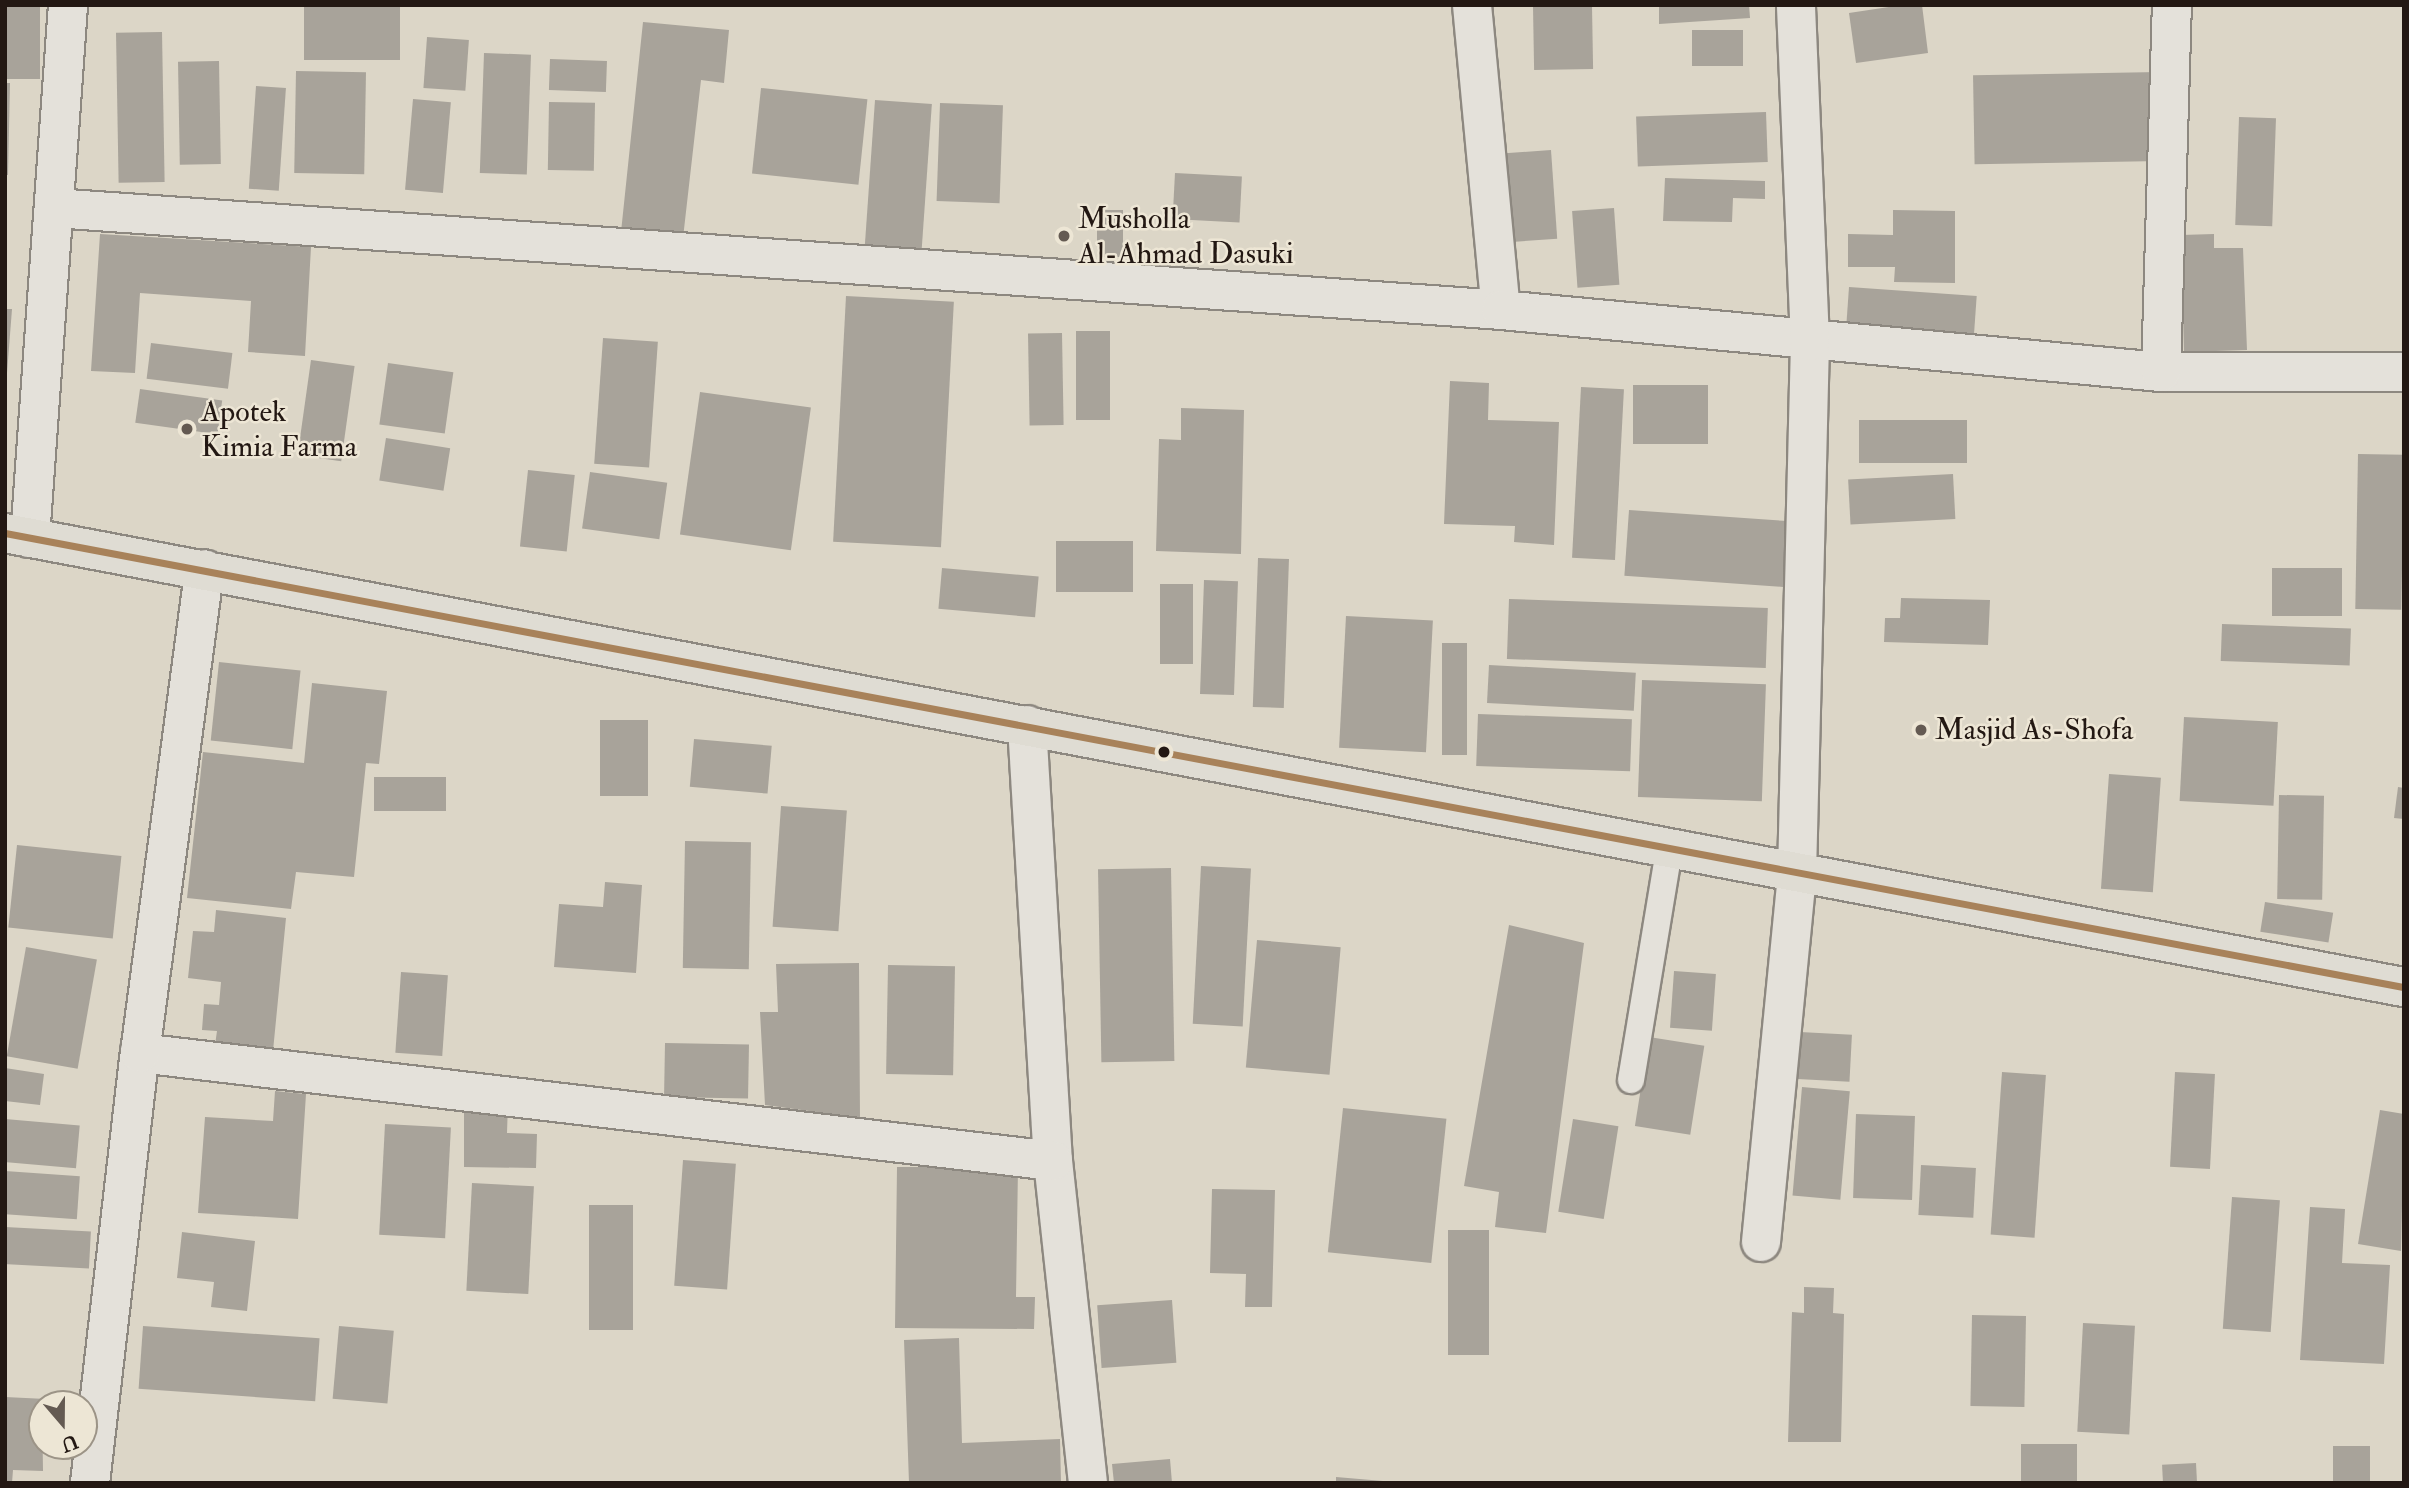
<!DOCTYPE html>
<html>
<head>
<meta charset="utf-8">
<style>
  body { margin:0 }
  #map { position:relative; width:2409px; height:1488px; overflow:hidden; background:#dcd6c7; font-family:"IM FELL Double Pica",serif }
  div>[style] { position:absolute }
  .building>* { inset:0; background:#a8a39a; transform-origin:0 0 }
  .roads { filter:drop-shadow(2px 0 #8d8880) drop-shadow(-2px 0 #8d8880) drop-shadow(0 2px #8d8880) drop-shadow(0 -2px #8d8880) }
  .lane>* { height:26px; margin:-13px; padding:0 13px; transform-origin:13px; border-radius:13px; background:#e4e1da }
  .street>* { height:38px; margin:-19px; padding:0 19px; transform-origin:19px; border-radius:19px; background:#e4e1da }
  .primary>* { height:38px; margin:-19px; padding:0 19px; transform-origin:19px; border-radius:19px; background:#dfdcd3 }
  .bus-1>* { height:7px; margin:-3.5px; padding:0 3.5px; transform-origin:3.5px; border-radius:3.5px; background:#a8825a }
  .dots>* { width:19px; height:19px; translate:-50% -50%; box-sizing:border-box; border:4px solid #ede6d5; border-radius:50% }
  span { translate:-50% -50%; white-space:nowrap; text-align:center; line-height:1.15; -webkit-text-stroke:5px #ede6d5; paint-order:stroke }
  .poi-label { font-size:30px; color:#231813 }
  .left { translate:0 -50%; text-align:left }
  .frame { position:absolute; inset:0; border:7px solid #231813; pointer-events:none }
  .north { position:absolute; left:28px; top:1390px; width:70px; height:70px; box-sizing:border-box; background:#ede6d5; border:2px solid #9c9487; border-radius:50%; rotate:160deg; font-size:19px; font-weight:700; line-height:28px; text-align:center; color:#231813 }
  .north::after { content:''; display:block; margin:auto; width:24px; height:32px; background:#645a52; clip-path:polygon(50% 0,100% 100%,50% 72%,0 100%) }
</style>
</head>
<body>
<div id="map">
  <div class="building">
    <i style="left:5px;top:5px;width:35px;height:74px"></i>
    <i style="left:304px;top:5px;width:96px;height:55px"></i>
    <i style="clip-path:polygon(1659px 5px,1749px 5px,1750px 18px,1659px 24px)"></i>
    <i style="clip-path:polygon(1902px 5px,1922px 5px,1928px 53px,1856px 63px,1849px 13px)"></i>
    <i style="left:1592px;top:6px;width:63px;height:59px;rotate:89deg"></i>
    <i style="clip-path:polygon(643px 22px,729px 30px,724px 83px,701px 80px,683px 238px,621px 232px)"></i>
    <i style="left:1743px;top:30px;width:36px;height:51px;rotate:90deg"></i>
    <i style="left:162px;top:32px;width:150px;height:46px;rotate:89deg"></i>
    <i style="left:427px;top:37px;width:42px;height:51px;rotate:4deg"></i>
    <i style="left:484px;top:53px;width:47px;height:120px;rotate:2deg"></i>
    <i style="left:550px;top:59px;width:57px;height:31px;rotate:2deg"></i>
    <i style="left:219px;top:61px;width:103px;height:41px;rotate:89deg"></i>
    <i style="left:296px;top:71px;width:70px;height:102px;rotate:1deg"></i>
    <i style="left:2159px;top:72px;width:89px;height:186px;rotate:89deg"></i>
    <i style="clip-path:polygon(5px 83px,10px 83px,8px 175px,5px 175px)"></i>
    <i style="left:256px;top:86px;width:30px;height:103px;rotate:4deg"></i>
    <i style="left:761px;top:88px;width:107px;height:86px;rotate:6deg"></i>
    <i style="left:413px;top:99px;width:38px;height:91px;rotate:5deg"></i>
    <i style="left:875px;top:100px;width:57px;height:145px;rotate:4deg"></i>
    <i style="left:549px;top:102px;width:46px;height:68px;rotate:1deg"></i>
    <i style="left:940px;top:103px;width:63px;height:98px;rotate:2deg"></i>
    <i style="left:1766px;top:112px;width:50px;height:130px;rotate:88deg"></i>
    <i style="left:2239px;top:117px;width:37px;height:108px;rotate:2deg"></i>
    <i style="left:1551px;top:150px;width:89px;height:53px;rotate:86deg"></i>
    <i style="left:1175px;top:173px;width:67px;height:46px;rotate:3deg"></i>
    <i style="clip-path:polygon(1665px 178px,1765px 181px,1765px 199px,1733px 198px,1732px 222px,1663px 221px)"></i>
    <i style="left:1614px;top:208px;width:77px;height:42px;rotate:86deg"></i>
    <i style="left:1097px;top:210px;width:26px;height:47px"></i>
    <i style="clip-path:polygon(1893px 210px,1955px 211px,1955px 283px,1894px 282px,1895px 267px,1848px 267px,1848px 234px,1893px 235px)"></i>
    <i style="clip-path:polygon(100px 234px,311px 247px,305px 356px,248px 352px,251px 301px,140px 293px,135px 373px,91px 371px)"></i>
    <i style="clip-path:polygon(2214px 234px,2214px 248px,2243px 248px,2247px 350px,2184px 352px,2181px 235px)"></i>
    <i style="left:1849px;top:287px;width:128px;height:39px;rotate:4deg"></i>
    <i style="left:846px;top:296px;width:108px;height:246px;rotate:3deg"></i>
    <i style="clip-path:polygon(5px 309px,12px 309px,7px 373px,5px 373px)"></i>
    <i style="left:1110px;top:331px;width:89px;height:34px;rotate:90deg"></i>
    <i style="left:1062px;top:333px;width:92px;height:34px;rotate:89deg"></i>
    <i style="left:603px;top:338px;width:55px;height:126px;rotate:4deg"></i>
    <i style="left:151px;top:343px;width:82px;height:36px;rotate:7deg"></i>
    <i style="left:311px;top:360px;width:44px;height:96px;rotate:8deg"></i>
    <i style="left:388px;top:363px;width:66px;height:62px;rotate:8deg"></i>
    <i style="clip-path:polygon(1450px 381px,1489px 383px,1488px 420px,1559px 422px,1554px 545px,1514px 542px,1515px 526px,1444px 524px)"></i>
    <i style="left:1633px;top:385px;width:75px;height:59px"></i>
    <i style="left:1581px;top:387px;width:43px;height:171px;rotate:3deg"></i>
    <i style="left:140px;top:389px;width:83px;height:34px;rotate:8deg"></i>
    <i style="left:700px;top:392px;width:112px;height:144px;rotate:8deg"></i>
    <i style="clip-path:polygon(1181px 408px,1244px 410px,1241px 554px,1156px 551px,1159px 439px,1181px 440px)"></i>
    <i style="left:1967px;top:420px;width:43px;height:108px;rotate:90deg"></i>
    <i style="left:386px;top:438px;width:65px;height:43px;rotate:9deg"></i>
    <i style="left:2358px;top:454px;width:46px;height:155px;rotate:1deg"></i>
    <i style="left:528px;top:470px;width:47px;height:77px;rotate:6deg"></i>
    <i style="left:590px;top:472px;width:78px;height:57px;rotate:8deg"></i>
    <i style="left:1953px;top:474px;width:45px;height:105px;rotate:87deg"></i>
    <i style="left:1629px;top:510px;width:159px;height:66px;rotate:4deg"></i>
    <i style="left:1056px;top:541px;width:77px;height:51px"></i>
    <i style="left:1258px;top:558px;width:31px;height:149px;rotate:2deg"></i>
    <i style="left:942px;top:568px;width:97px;height:41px;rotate:5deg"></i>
    <i style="left:2272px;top:568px;width:70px;height:48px"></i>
    <i style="left:1204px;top:580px;width:34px;height:114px;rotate:2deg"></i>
    <i style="left:1160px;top:584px;width:33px;height:80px"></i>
    <i style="clip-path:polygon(1901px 598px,1990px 600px,1988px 645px,1884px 642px,1885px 618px,1900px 618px)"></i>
    <i style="left:1509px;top:599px;width:259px;height:60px;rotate:2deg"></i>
    <i style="left:1346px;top:616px;width:87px;height:132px;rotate:3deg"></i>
    <i style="left:2222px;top:624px;width:129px;height:37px;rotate:2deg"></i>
    <i style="left:1442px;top:643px;width:25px;height:112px"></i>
    <i style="left:219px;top:662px;width:82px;height:79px;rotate:6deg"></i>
    <i style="left:1489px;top:665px;width:147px;height:38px;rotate:3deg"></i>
    <i style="left:1642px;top:680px;width:124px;height:117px;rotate:2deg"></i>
    <i style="clip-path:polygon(312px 683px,387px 691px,379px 764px,366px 763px,354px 877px,296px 872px,291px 909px,187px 898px,203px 752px,304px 763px)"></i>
    <i style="left:1478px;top:714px;width:154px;height:52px;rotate:2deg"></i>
    <i style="left:2184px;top:717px;width:94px;height:84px;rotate:3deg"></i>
    <i style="left:648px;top:720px;width:76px;height:48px;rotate:90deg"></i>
    <i style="left:694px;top:739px;width:78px;height:48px;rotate:5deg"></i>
    <i style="left:2109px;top:774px;width:52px;height:115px;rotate:4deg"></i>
    <i style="left:374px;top:777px;width:72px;height:34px"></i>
    <i style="clip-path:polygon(2398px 787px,2404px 788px,2404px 819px,2394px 818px)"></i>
    <i style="left:2279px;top:795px;width:45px;height:104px;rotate:1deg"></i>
    <i style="left:781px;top:806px;width:66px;height:121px;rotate:4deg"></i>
    <i style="left:685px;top:841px;width:66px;height:127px;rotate:1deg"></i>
    <i style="left:17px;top:845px;width:105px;height:83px;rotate:6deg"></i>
    <i style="left:1201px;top:866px;width:50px;height:158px;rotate:3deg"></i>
    <i style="left:1171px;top:868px;width:193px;height:73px;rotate:89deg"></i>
    <i style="clip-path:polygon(605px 882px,642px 885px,636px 973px,554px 967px,559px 904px,603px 907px)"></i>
    <i style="left:2265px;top:902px;width:69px;height:30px;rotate:9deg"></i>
    <i style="clip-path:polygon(216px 910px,286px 918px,273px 1051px,215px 1045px,217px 1031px,202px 1030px,204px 1004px,219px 1005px,221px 982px,188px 978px,193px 931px,214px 932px)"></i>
    <i style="clip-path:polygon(1509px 925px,1584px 943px,1546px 1233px,1495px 1227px,1499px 1192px,1464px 1186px)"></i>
    <i style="left:1257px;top:940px;width:84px;height:128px;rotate:5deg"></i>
    <i style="left:26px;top:947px;width:72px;height:111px;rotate:10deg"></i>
    <i style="clip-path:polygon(859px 963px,860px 1118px,765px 1105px,760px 1012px,778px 1012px,776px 964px)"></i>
    <i style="left:888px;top:965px;width:67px;height:109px;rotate:1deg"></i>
    <i style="left:1674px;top:971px;width:42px;height:57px;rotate:4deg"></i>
    <i style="left:401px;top:972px;width:47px;height:81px;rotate:4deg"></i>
    <i style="left:1800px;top:1032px;width:52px;height:47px;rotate:3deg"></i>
    <i style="left:1649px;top:1037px;width:56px;height:90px;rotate:9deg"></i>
    <i style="left:665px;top:1043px;width:84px;height:54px;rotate:1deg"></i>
    <i style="clip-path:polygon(5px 1068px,44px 1074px,40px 1105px,5px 1101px)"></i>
    <i style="left:2002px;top:1072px;width:44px;height:163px;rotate:4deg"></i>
    <i style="left:2175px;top:1072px;width:40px;height:95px;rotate:3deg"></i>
    <i style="left:1802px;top:1087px;width:48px;height:109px;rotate:5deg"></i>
    <i style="clip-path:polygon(275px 1091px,306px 1094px,298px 1219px,198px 1213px,205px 1117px,273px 1121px)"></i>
    <i style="clip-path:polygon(464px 1102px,508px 1102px,507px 1133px,537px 1134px,536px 1168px,464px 1167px)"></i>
    <i style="left:1343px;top:1108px;width:104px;height:145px;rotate:6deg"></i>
    <i style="clip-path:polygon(2380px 1110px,2404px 1114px,2401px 1251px,2358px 1244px)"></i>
    <i style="left:1856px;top:1114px;width:59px;height:84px;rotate:2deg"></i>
    <i style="left:5px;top:1119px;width:75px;height:43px;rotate:5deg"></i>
    <i style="left:1573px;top:1119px;width:46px;height:94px;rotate:9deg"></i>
    <i style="left:385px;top:1124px;width:66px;height:111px;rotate:3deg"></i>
    <i style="left:683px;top:1160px;width:53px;height:126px;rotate:4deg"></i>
    <i style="left:1921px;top:1165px;width:55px;height:50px;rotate:3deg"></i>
    <i style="clip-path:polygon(897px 1167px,1018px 1167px,1016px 1297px,1035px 1297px,1034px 1329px,895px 1328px)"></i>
    <i style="left:5px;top:1171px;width:75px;height:43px;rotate:4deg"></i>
    <i style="left:472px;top:1183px;width:62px;height:108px;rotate:3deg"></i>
    <i style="clip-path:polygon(1212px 1189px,1275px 1190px,1272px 1307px,1245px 1307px,1246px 1274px,1210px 1273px)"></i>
    <i style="left:2232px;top:1197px;width:48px;height:132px;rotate:4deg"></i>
    <i style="left:589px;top:1205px;width:44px;height:125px"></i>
    <i style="clip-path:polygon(2310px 1207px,2345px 1209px,2342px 1263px,2390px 1265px,2384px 1364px,2300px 1360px)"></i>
    <i style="left:5px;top:1227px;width:86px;height:37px;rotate:3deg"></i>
    <i style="left:1448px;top:1230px;width:41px;height:125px"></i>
    <i style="clip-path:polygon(182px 1232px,255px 1241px,247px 1311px,211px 1307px,214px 1282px,177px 1278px)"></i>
    <i style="clip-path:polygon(1804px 1287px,1834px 1288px,1833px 1313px,1844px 1314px,1841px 1442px,1788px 1442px,1792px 1312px,1804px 1313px)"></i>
    <i style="left:1172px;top:1300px;width:63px;height:75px;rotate:86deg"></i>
    <i style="left:1972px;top:1315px;width:54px;height:91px;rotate:1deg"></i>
    <i style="left:2083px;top:1323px;width:52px;height:109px;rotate:3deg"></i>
    <i style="left:143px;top:1326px;width:177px;height:63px;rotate:4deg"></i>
    <i style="left:339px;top:1326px;width:55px;height:73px;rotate:5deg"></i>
    <i style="clip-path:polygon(959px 1338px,962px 1443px,1060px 1439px,1061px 1483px,909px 1483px,904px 1340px)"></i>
    <i style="clip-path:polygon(5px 1397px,46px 1399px,42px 1404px,43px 1471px,13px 1470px,12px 1483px,5px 1483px)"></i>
    <i style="left:2021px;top:1444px;width:56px;height:39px"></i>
    <i style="left:2370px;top:1446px;width:37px;height:37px;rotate:90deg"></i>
    <i style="clip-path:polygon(1170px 1459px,1172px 1483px,1114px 1483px,1112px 1464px)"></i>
    <i style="left:2196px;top:1463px;width:20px;height:34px;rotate:87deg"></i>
    <i style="clip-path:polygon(1336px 1477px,1383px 1481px,1383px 1483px,1336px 1483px)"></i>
  </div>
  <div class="roads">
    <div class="lane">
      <i style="left:1631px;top:1080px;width:233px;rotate:-80.6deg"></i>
    </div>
    <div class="street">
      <i style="left:1472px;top:5px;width:306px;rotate:84.6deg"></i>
      <i style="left:54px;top:208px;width:1451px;rotate:4.03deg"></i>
      <i style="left:1501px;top:310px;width:663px;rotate:5.37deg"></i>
      <i style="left:2161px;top:372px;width:243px"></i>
      <i style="left:2161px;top:372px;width:367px;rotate:-88.3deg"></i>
      <i style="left:30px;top:538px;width:534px;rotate:-85.92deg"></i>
      <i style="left:1027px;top:725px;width:437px;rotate:86.6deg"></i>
      <i style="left:1053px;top:1161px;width:324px;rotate:83.8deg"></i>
      <i style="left:140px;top:1053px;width:919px;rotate:6.75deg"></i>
      <i style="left:1761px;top:1242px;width:370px;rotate:-84.4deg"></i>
      <i style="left:1797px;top:874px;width:533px;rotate:-88.6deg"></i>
      <i style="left:1810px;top:341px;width:336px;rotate:-92.4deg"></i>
      <i style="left:90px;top:1483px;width:433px;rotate:-83.4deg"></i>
      <i style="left:140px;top:1053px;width:488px;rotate:-82.4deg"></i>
    </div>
    <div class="primary">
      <i style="left:5px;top:533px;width:2442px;rotate:10.72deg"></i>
    </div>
  </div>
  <div class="bus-1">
    <i style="left:5px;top:533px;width:2442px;rotate:10.72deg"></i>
  </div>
  <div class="dots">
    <i style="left:1064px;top:236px;background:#645a52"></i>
    <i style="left:187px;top:429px;background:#645a52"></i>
    <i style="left:1921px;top:730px;background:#645a52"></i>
    <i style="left:1164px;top:752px;background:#231813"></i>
  </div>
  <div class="poi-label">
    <span class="left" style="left:1078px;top:236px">Musholla<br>Al-Ahmad Dasuki</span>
    <span class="left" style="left:201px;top:429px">Apotek<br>Kimia Farma</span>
    <span class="left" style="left:1935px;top:730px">Masjid As-Shofa</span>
  </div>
  <div class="frame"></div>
  <div class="north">U</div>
</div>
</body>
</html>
